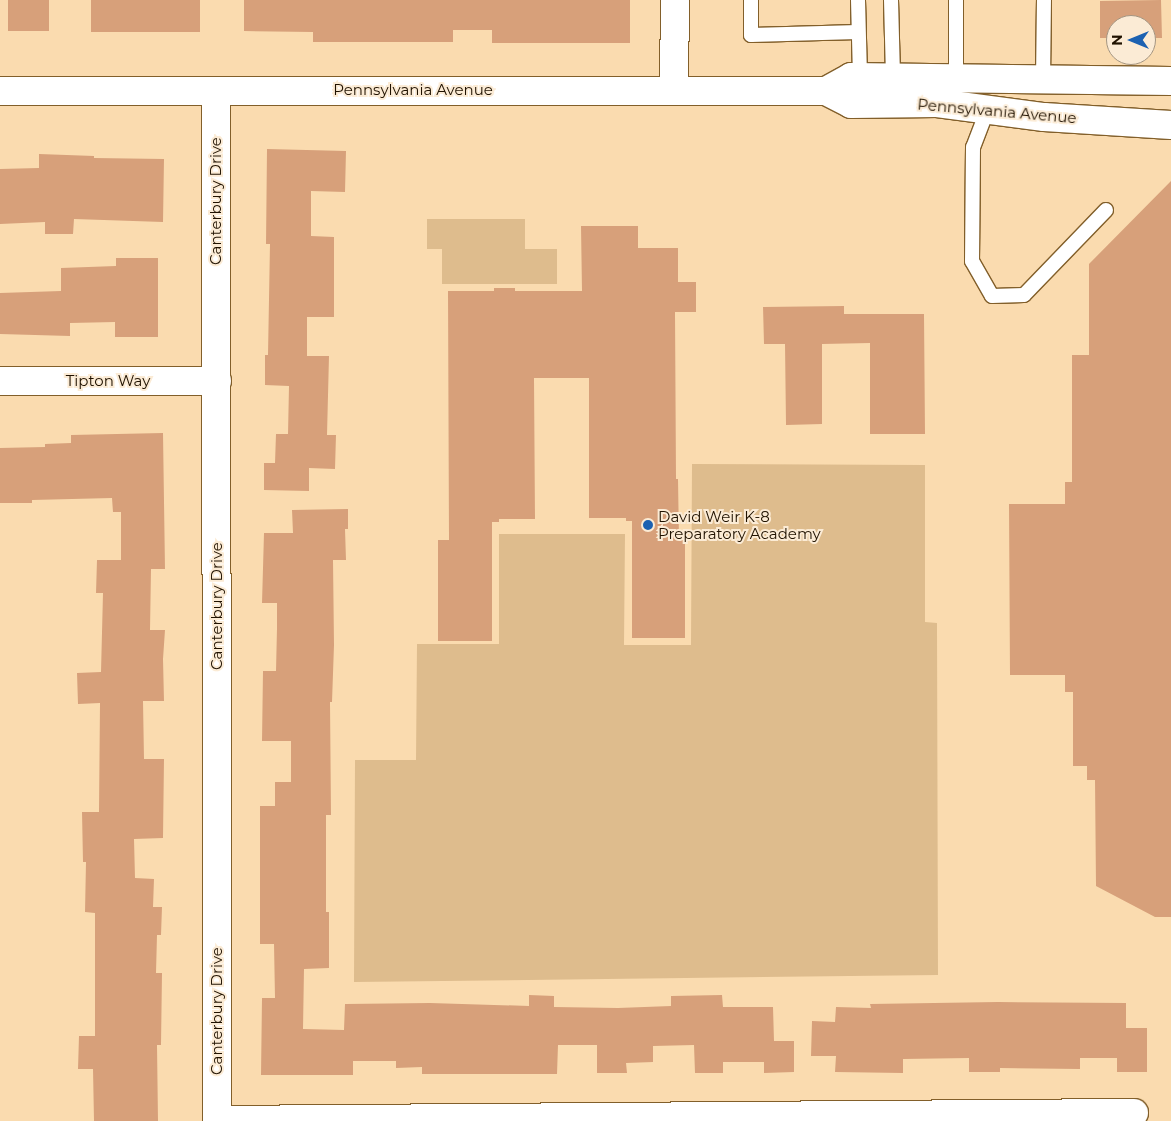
<!DOCTYPE html>
<html>
<head>
<meta charset="utf-8">
<style>
  body { margin:0 }
  #map { position:relative; width:1171px; height:1121px; overflow:hidden; background:#fadbaf; font-family:Montserrat,sans-serif }
  div>[style] { position:absolute }
  .green>* { inset:0; background:#debc8d }
  .building>* { inset:0; background:#d7a07a; transform-origin:0 0 }
  .roads { filter:drop-shadow(1px 0 #825f2a) drop-shadow(-1px 0 #825f2a) drop-shadow(0 1px #825f2a) drop-shadow(0 -1px #825f2a) }
  .lane>* { height:14px; margin:-7px; padding:0 7px; transform-origin:7px; border-radius:7px; background:#fff }
  .street>* { height:28px; margin:-14px; padding:0 14px; transform-origin:14px; border-radius:14px; background:#fff }
  .secondary>* { height:28px; margin:-14px; padding:0 14px; transform-origin:14px; border-radius:14px; background:#fff }
  .dots>* { width:14px; height:14px; translate:-50% -50%; box-sizing:border-box; border:2px solid #fbebd5; border-radius:50% }
  span { translate:-50% -50%; white-space:nowrap; text-align:center; line-height:1.15; -webkit-text-stroke:4px #fbebd5; paint-order:stroke }
  .street-label { font-size:15px; color:#201200 }
  .poi-label { font-size:15px; color:#201200 }
  .left { translate:0 -50%; text-align:left }
  .north { position:absolute; left:1106px; top:15px; width:50px; height:50px; box-sizing:border-box; background:#fbebd5; border:1px solid #a39480; border-radius:50%; rotate:270deg; font-size:14px; font-weight:700; line-height:20px; text-align:center; color:#201200 }
  .north::after { content:''; display:block; margin:auto; width:18px; height:22px; background:#1c61b1; clip-path:polygon(50% 0,100% 100%,50% 72%,0 100%) }
</style>
</head>
<body>
<div id="map">
  <div class="green">
    <i style="clip-path:polygon(427px 219px,525px 219px,525px 249px,557px 249px,557px 284px,442px 284px,442px 249px,427px 249px)"></i>
    <i style="clip-path:polygon(692px 464px,925px 465px,925px 622px,937px 623px,938px 975px,354px 982px,355px 760px,416px 760px,417px 644px,499px 644px,499px 534px,625px 534px,624px 645px,691px 645px)"></i>
  </div>
  <div class="building">
    <i style="left:8px;top:0;width:41px;height:31px"></i>
    <i style="left:91px;top:0;width:109px;height:32px"></i>
    <i style="clip-path:polygon(244px 0,630px 0,630px 43px,492px 43px,492px 30px,453px 30px,453px 42px,313px 42px,313px 32px,244px 31px)"></i>
    <i style="clip-path:polygon(1161px 0,1162px 38px,1146px 38px,1146px 25px,1116px 25px,1116px 38px,1100px 38px,1100px 1px)"></i>
    <i style="clip-path:polygon(267px 149px,346px 151px,345px 192px,311px 191px,311px 236px,334px 237px,334px 317px,307px 317px,307px 356px,329px 356px,327px 435px,336px 435px,335px 469px,309px 468px,309px 491px,264px 490px,264px 463px,275px 463px,276px 434px,288px 434px,289px 386px,265px 385px,265px 355px,268px 355px,270px 244px,266px 244px)"></i>
    <i style="clip-path:polygon(39px 154px,94px 156px,94px 158px,164px 159px,163px 222px,74px 219px,73px 234px,45px 234px,45px 222px,0 224px,0 169px,39px 168px)"></i>
    <i style="clip-path:polygon(1171px 181px,1171px 917px,1155px 917px,1096px 886px,1095px 780px,1087px 780px,1087px 766px,1073px 766px,1073px 692px,1065px 692px,1065px 675px,1010px 675px,1009px 504px,1065px 504px,1065px 482px,1072px 482px,1072px 355px,1089px 355px,1089px 264px)"></i>
    <i style="clip-path:polygon(581px 226px,638px 226px,638px 248px,678px 248px,678px 282px,696px 282px,696px 312px,675px 312px,676px 479px,678px 479px,679px 540px,685px 540px,685px 638px,632px 638px,632px 521px,626px 521px,626px 518px,589px 518px,589px 378px,534px 378px,535px 519px,499px 519px,499px 522px,492px 522px,492px 641px,438px 641px,438px 540px,449px 540px,448px 291px,494px 291px,494px 288px,515px 288px,515px 291px,582px 291px)"></i>
    <i style="clip-path:polygon(116px 258px,158px 258px,158px 337px,115px 337px,115px 322px,70px 323px,70px 336px,0 334px,0 293px,61px 291px,61px 268px,116px 266px)"></i>
    <i style="clip-path:polygon(844px 306px,844px 314px,924px 314px,925px 434px,870px 434px,870px 343px,822px 344px,822px 424px,786px 425px,785px 344px,764px 344px,763px 307px)"></i>
    <i style="clip-path:polygon(163px 433px,165px 569px,151px 569px,150px 630px,165px 630px,163px 659px,164px 701px,143px 701px,144px 759px,164px 759px,163px 838px,134px 839px,135px 878px,154px 879px,153px 907px,162px 907px,161px 935px,157px 935px,156px 973px,162px 973px,161px 1045px,157px 1045px,158px 1121px,94px 1121px,93px 1069px,78px 1069px,79px 1036px,95px 1036px,95px 913px,85px 912px,86px 862px,83px 862px,82px 812px,99px 812px,100px 703px,78px 704px,77px 673px,101px 672px,103px 593px,96px 593px,97px 560px,121px 560px,121px 512px,113px 512px,112px 498px,32px 500px,32px 503px,0 503px,0 448px,45px 447px,45px 444px,71px 443px,71px 435px)"></i>
    <i style="clip-path:polygon(348px 509px,348px 529px,345px 529px,346px 560px,333px 560px,334px 645px,332px 702px,330px 702px,331px 815px,326px 815px,326px 912px,329px 912px,329px 968px,304px 969px,303px 1029px,344px 1030px,345px 1004px,430px 1003px,529px 1006px,529px 995px,554px 996px,554px 1007px,618px 1008px,671px 1006px,671px 996px,722px 995px,723px 1007px,773px 1007px,774px 1041px,794px 1041px,794px 1072px,764px 1073px,764px 1062px,723px 1062px,723px 1073px,695px 1073px,694px 1045px,653px 1046px,653px 1062px,626px 1063px,627px 1073px,597px 1073px,597px 1045px,558px 1045px,557px 1074px,422px 1074px,422px 1067px,396px 1068px,396px 1061px,353px 1061px,353px 1075px,261px 1075px,262px 998px,275px 998px,274px 944px,260px 944px,260px 806px,275px 806px,275px 782px,291px 782px,291px 741px,262px 741px,263px 671px,276px 671px,277px 628px,277px 603px,262px 603px,264px 533px,293px 533px,292px 510px)"></i>
    <i style="clip-path:polygon(998px 1002px,1126px 1003px,1126px 1028px,1147px 1028px,1147px 1072px,1117px 1072px,1117px 1058px,1080px 1058px,1080px 1069px,1000px 1068px,1000px 1072px,969px 1072px,969px 1058px,903px 1059px,903px 1073px,835px 1072px,836px 1056px,811px 1056px,812px 1021px,835px 1022px,836px 1007px,871px 1008px,870px 1004px)"></i>
  </div>
  <div class="roads">
    <div class="lane">
      <i style="left:751px;top:0;width:35px;rotate:90deg"></i>
      <i style="left:751px;top:35px;width:107px;rotate:-1.6deg"></i>
      <i style="left:858px;top:0;width:77px;rotate:88.5deg"></i>
      <i style="left:891px;top:0;width:77px;rotate:88.5deg"></i>
      <i style="left:956px;top:78px;width:78px;rotate:-90deg"></i>
      <i style="left:1043px;top:80px;width:80px;rotate:-89.3deg"></i>
      <i style="left:987px;top:111px;width:39px;rotate:111deg"></i>
      <i style="left:973px;top:147px;width:114px;rotate:90.5deg"></i>
      <i style="left:972px;top:261px;width:40px;rotate:60.3deg"></i>
      <i style="left:992px;top:296px;width:32px;rotate:-2deg"></i>
      <i style="left:1024px;top:295px;width:118px;rotate:-46deg"></i>
    </div>
    <div class="street">
      <i style="left:674px;top:90px;width:90px;rotate:-89.4deg"></i>
      <i style="left:216px;top:91px;width:1030px;rotate:89.94deg"></i>
      <i style="left:0;top:381px;width:217px"></i>
      <i style="left:217px;top:1120px;width:917px;rotate:-0.44deg"></i>
    </div>
    <div class="secondary">
      <i style="left:0;top:91px;width:826px"></i>
      <i style="left:826px;top:91px;width:28px;rotate:27deg"></i>
      <i style="left:851px;top:104px;width:86px;rotate:-0.7deg"></i>
      <i style="left:937px;top:103px;width:108px;rotate:7.5deg"></i>
      <i style="left:1044px;top:117px;width:127px;rotate:3.6deg"></i>
      <i style="left:826px;top:91px;width:29px;rotate:-29deg"></i>
      <i style="left:851px;top:77px;width:320px;rotate:0.7deg"></i>
    </div>
  </div>
  <div class="dots">
    <i style="left:648px;top:525px;background:#1c61b1"></i>
  </div>
  <div class="street-label">
    <span style="left:413px;top:90px">Pennsylvania Avenue</span>
    <span style="left:997px;top:111px;rotate:5deg">Pennsylvania Avenue</span>
    <span style="left:216px;top:201px;rotate:-90deg">Canterbury Drive</span>
    <span style="left:108px;top:381px">Tipton Way</span>
    <span style="left:217px;top:606px;rotate:-90deg">Canterbury Drive</span>
    <span style="left:217px;top:1011px;rotate:-90deg">Canterbury Drive</span>
  </div>
  <div class="poi-label">
    <span class="left" style="left:658px;top:525px">David Weir K-8<br>Preparatory Academy</span>
  </div>
  <div class="north">N</div>
</div>
</body>
</html>
